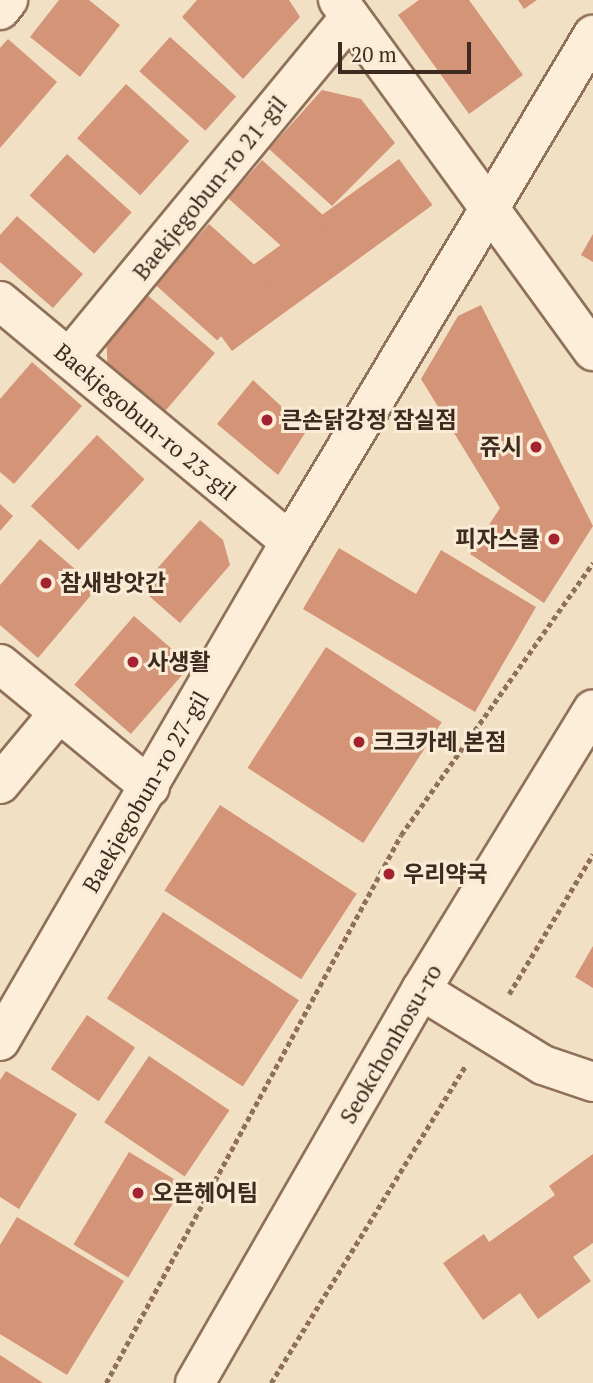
<!DOCTYPE html>
<html>
<head>
<meta charset="utf-8">
<style>
  body { margin:0 }
  #map { position:relative; width:593px; height:1383px; overflow:hidden; background:#f2e0c5; font-family:"PT Serif","Noto Sans KR",serif }
  div>[style] { position:absolute }
  .building>* { inset:0; background:#d39477; transform-origin:0 0 }
  .path>* { height:4.5px; margin-top:-2.25px; transform-origin:0; background:repeating-linear-gradient(90deg,#8f7059 0 5px,transparent 0 8.5px) }
  .roads { filter:drop-shadow(2px 0 #8f7059) drop-shadow(-2px 0 #8f7059) drop-shadow(0 2px #8f7059) drop-shadow(0 -2px #8f7059) }
  .street>* { height:38px; margin:-19px; padding:0 19px; transform-origin:19px; border-radius:19px; background:#fceed9 }
  .secondary>* { height:38px; margin:-19px; padding:0 19px; transform-origin:19px; border-radius:19px; background:#fceed9 }
  .dots>* { width:19px; height:19px; translate:-50% -50%; box-sizing:border-box; border:4px solid #f9ebd5; border-radius:50% }
  span { translate:-50% -50%; white-space:nowrap; text-align:center; line-height:1.15; -webkit-text-stroke:6px #f9ebd5; paint-order:stroke }
  .street-label { font-size:23px; color:#3e2a1e }
  .poi-label { font-size:23px; color:#3e2a1e; font-weight:700 }
  .left { translate:0 -50%; text-align:left }
  .right { translate:-100% -50%; text-align:right }
  .scale { position:absolute; left:338px; top:42px; width:133px; height:32px; box-sizing:border-box; border:4px solid #3e2a1e; border-top:0; padding-left:9px; font-size:21px; line-height:24px; white-space:nowrap; color:#3e2a1e; -webkit-text-stroke:5px #f9ebd5; paint-order:stroke }
</style>
</head>
<body>
<div id="map">
  <div class="building">
    <i style="clip-path:polygon(59px 0,89px 0,120px 25px,80px 77px,30px 37px)"></i>
    <i style="clip-path:polygon(197px 0,289px 0,300px 17px,243px 79px,182px 17px)"></i>
    <i style="clip-path:polygon(419px 0,469px 0,523px 75px,469px 114px,398px 15px)"></i>
    <i style="clip-path:polygon(518px 0,537px 0,524px 9px)"></i>
    <i style="left:170px;top:37px;width:89px;height:46px;rotate:42deg"></i>
    <i style="clip-path:polygon(8px 39px,57px 82px,0 148px,0 48px)"></i>
    <i style="left:126px;top:84px;width:85px;height:73px;rotate:42deg"></i>
    <i style="clip-path:polygon(322px 90px,361px 99px,395px 143px,332px 206px,269px 149px)"></i>
    <i style="left:67px;top:154px;width:87px;height:56px;rotate:42deg"></i>
    <i style="left:399px;top:159px;width:57px;height:248px;rotate:54deg"></i>
    <i style="left:262px;top:160px;width:91px;height:51px;rotate:42deg"></i>
    <i style="clip-path:polygon(17px 216px,83px 274px,53px 308px,0 262px,0 235px)"></i>
    <i style="left:209px;top:224px;width:84px;height:81px;rotate:42deg"></i>
    <i style="clip-path:polygon(593px 234px,593px 262px,581px 255px)"></i>
    <i style="clip-path:polygon(145px 293px,215px 353px,160px 417px,108px 371px,106px 338px)"></i>
    <i style="clip-path:polygon(481px 305px,593px 526px,544px 603px,470px 554px,500px 508px,421px 379px,458px 316px)"></i>
    <i style="clip-path:polygon(32px 362px,82px 406px,14px 484px,0 472px,0 399px)"></i>
    <i style="clip-path:polygon(253px 380px,307px 430px,278px 475px,217px 424px)"></i>
    <i style="left:97px;top:435px;width:65px;height:97px;rotate:43deg"></i>
    <i style="clip-path:polygon(0 504px,13px 516px,0 531px)"></i>
    <i style="clip-path:polygon(200px 520px,223px 540px,230px 565px,180px 623px,140px 588px)"></i>
    <i style="clip-path:polygon(40px 539px,97px 588px,38px 658px,0 625px,0 585px)"></i>
    <i style="clip-path:polygon(339px 548px,416px 594px,441px 550px,536px 607px,475px 712px,303px 609px)"></i>
    <i style="left:134px;top:616px;width:75px;height:91px;rotate:41deg"></i>
    <i style="left:326px;top:647px;width:138px;height:144px;rotate:33deg"></i>
    <i style="left:220px;top:805px;width:163px;height:102px;rotate:33deg"></i>
    <i style="left:163px;top:912px;width:162px;height:103px;rotate:33deg"></i>
    <i style="clip-path:polygon(593px 946px,593px 988px,575px 977px)"></i>
    <i style="left:87px;top:1015px;width:58px;height:65px;rotate:34deg"></i>
    <i style="left:149px;top:1056px;width:97px;height:80px;rotate:34deg"></i>
    <i style="clip-path:polygon(6px 1071px,77px 1114px,19px 1209px,0 1197px,0 1080px)"></i>
    <i style="left:129px;top:1152px;width:64px;height:108px;rotate:31deg"></i>
    <i style="clip-path:polygon(593px 1154px,593px 1243px,573px 1257px,591px 1281px,538px 1319px,520px 1293px,483px 1320px,443px 1263px,484px 1234px,489px 1242px,555px 1195px,549px 1186px)"></i>
    <i style="clip-path:polygon(17px 1217px,124px 1281px,67px 1375px,0 1334px,0 1245px)"></i>
    <i style="clip-path:polygon(0 1355px,43px 1383px,0 1383px)"></i>
  </div>
  <div class="path">
    <i style="left:509px;top:994px;width:163px;rotate:-59deg"></i>
    <i style="left:106px;top:1383px;width:622px;rotate:-61.71deg"></i>
    <i style="left:401px;top:835px;width:333px;rotate:-54.8deg"></i>
    <i style="left:271px;top:1383px;width:373px;rotate:-58.5deg"></i>
  </div>
  <div class="roads">
    <div class="street">
      <i style="left:338px;top:0;width:434px;rotate:54deg"></i>
      <i style="left:0;top:10px;width:13px;rotate:-51deg"></i>
      <i style="left:0;top:301px;width:377px;rotate:39.7deg"></i>
      <i style="left:69px;top:358px;width:442px;rotate:-50.5deg"></i>
      <i style="left:0;top:664px;width:194px;rotate:39.4deg"></i>
      <i style="left:0;top:784px;width:92px;rotate:-50.3deg"></i>
      <i style="left:421px;top:990px;width:143px;rotate:31.6deg"></i>
      <i style="left:543px;top:1065px;width:53px;rotate:18.8deg"></i>
      <i style="left:0;top:1041px;width:577px;rotate:-59.84deg"></i>
      <i style="left:290px;top:542px;width:591px;rotate:-59.14deg"></i>
    </div>
    <div class="secondary">
      <i style="left:195px;top:1383px;width:453px;rotate:-60.1deg"></i>
      <i style="left:421px;top:990px;width:329px;rotate:-58.5deg"></i>
    </div>
  </div>
  <div class="dots">
    <i style="left:267px;top:420px;background:#a42331"></i>
    <i style="left:536px;top:447px;background:#a42331"></i>
    <i style="left:554px;top:539px;background:#a42331"></i>
    <i style="left:46px;top:583px;background:#a42331"></i>
    <i style="left:133px;top:662px;background:#a42331"></i>
    <i style="left:359px;top:742px;background:#a42331"></i>
    <i style="left:389px;top:874px;background:#a42331"></i>
    <i style="left:138px;top:1193px;background:#a42331"></i>
  </div>
  <div class="street-label">
    <span style="left:210px;top:188px;rotate:-51deg">Baekjegobun-ro 21-gil</span>
    <span style="left:145px;top:422px;rotate:40deg">Baekjegobun-ro 23-gil</span>
    <span style="left:146px;top:792px;rotate:-60deg">Baekjegobun-ro 27-gil</span>
    <span style="left:391px;top:1044px;rotate:-60deg">Seokchonhosu-ro</span>
  </div>
  <div class="poi-label">
    <span class="left" style="left:281px;top:420px">큰손닭강정 잠실점</span>
    <span class="right" style="left:522px;top:447px">쥬시</span>
    <span class="right" style="left:540px;top:539px">피자스쿨</span>
    <span class="left" style="left:60px;top:583px">참새방앗간</span>
    <span class="left" style="left:147px;top:662px">사생활</span>
    <span class="left" style="left:373px;top:742px">크크카레 본점</span>
    <span class="left" style="left:403px;top:874px">우리약국</span>
    <span class="left" style="left:152px;top:1193px">오픈헤어팀</span>
  </div>
  <div class="scale">20 m</div>
</div>
</body>
</html>
